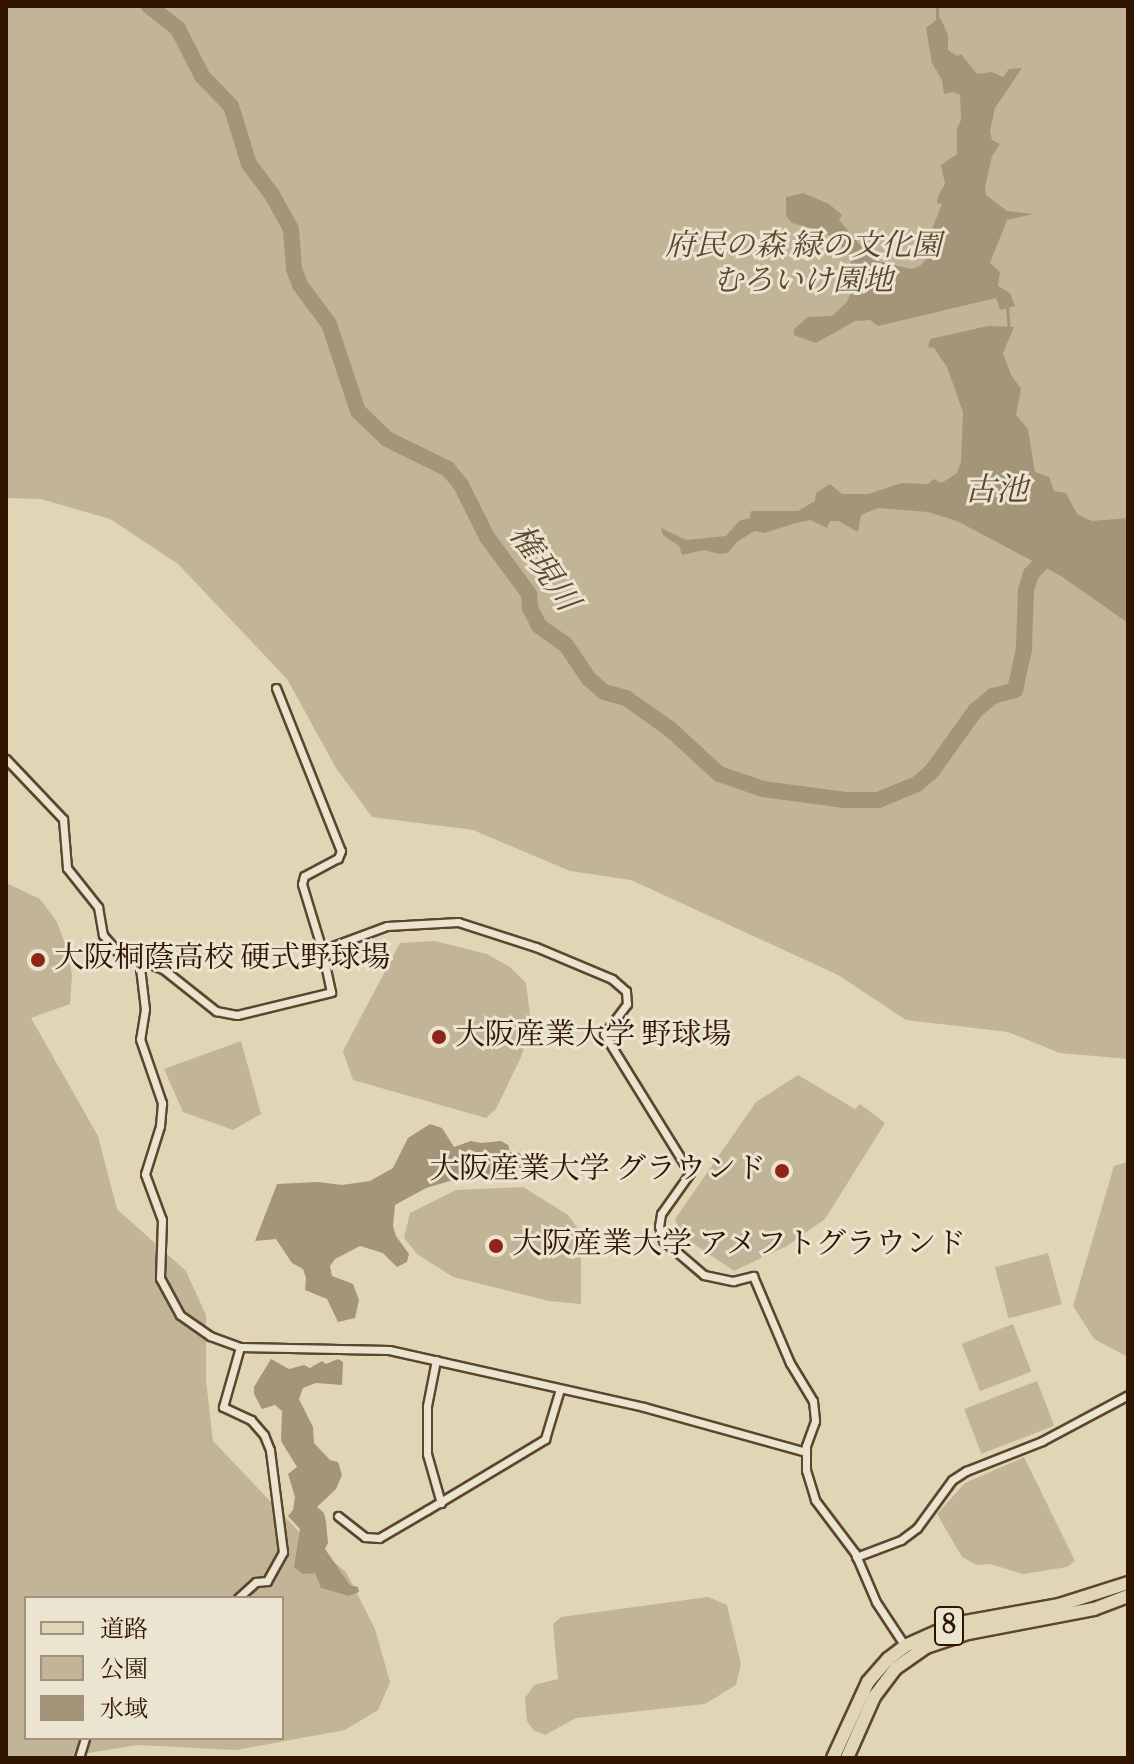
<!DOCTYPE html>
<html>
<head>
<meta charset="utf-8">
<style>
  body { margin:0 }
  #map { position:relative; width:1134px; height:1764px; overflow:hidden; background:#e0d6b6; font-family:"Sorts Mill Goudy","Noto Serif JP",serif }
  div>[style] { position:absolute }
  .green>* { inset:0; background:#c2b597; transform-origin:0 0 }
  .water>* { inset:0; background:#a49478 }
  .stream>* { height:3px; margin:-1.5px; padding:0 1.5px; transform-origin:1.5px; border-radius:1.5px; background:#a49478 }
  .river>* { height:16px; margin:-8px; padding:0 8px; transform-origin:8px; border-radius:8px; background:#a49478 }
  .roads { filter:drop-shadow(2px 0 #5d452e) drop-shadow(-2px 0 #5d452e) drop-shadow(0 2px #5d452e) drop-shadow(0 -2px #5d452e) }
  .street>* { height:7px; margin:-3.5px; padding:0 3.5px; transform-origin:3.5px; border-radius:3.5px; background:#ebe4d0 }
  .primary>* { height:12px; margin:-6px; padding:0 6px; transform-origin:6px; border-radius:6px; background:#e0d6b6 }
  .dots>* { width:22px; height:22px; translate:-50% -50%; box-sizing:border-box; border:4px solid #ebe4d0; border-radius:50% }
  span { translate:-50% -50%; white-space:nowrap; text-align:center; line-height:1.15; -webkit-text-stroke:6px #ebe4d0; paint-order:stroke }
  .shield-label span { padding:2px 6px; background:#ebe4d0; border:2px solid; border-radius:6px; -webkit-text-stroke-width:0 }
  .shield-label { font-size:28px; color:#311500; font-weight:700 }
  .park-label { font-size:30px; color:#5c452d; font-style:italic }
  .poi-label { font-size:30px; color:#311500 }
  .left { translate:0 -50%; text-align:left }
  .right { translate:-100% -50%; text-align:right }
  .water-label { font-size:32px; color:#5f4830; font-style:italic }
  .frame { position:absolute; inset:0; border:8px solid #311500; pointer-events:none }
  .legend { position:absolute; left:24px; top:1596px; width:260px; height:144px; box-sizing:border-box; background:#ebe4d0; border:2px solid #a1917d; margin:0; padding:10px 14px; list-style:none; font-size:24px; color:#311500 }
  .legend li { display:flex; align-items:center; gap:16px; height:40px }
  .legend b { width:40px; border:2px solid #a1917d }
</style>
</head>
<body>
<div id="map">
  <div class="green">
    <i style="clip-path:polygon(6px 6px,1128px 6px,1128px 1059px,1060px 1053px,1008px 1032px,906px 1020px,838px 975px,631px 880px,570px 871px,473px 830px,372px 817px,336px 768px,287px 679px,178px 564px,110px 519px,41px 499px,6px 498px)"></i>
    <i style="clip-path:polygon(evenodd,6px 883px,40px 899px,57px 922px,66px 946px,72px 975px,70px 1004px,31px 1018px,98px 1136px,117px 1209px,186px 1271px,206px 1315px,206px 1380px,213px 1441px,306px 1539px,346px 1572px,375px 1629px,390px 1682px,378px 1710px,345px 1730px,236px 1750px,138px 1745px,58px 1758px,6px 1758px,6px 883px,26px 1598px,282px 1598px,282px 1738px,26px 1738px,26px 1598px)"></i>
    <i style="clip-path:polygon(435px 941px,487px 954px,510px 967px,526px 983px,531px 1023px,521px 1057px,496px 1109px,486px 1118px,353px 1080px,343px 1051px,400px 943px)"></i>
    <i style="clip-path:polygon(241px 1041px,261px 1114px,233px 1130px,183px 1112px,164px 1069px)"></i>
    <i style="clip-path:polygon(798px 1075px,855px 1109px,860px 1104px,885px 1123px,825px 1219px,787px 1246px,734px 1271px,682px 1236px,675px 1219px,756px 1102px)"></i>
    <i style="clip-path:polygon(1128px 1162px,1128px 1357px,1094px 1339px,1073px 1306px,1114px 1166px)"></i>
    <i style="clip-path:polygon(523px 1187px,568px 1215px,581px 1233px,581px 1304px,549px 1301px,453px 1277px,417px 1254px,404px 1238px,410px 1213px,456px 1190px)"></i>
    <i style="left:1048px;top:1253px;width:53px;height:55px;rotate:75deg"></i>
    <i style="left:1013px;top:1324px;width:51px;height:55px;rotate:69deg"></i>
    <i style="left:1037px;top:1381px;width:48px;height:78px;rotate:69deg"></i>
    <i style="clip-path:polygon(1024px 1457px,1075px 1561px,1067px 1567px,1023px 1574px,990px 1564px,977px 1565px,962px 1557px,937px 1514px,965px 1483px)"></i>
    <i style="clip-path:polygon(708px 1597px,727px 1605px,741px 1664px,736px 1685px,705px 1704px,576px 1718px,545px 1735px,533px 1730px,527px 1721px,525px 1698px,534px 1685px,558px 1679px,553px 1624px,561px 1617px)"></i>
  </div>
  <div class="water">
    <i style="clip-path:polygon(940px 17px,948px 35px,948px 50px,957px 56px,961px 54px,977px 74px,992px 72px,1003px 77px,1009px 69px,1022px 68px,995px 108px,990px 131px,992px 140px,1000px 144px,992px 156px,985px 187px,986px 195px,1007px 211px,1033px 214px,1007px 220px,990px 263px,1000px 272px,998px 286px,1010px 293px,1015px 306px,1000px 310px,996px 298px,878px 326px,870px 320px,855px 321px,816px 343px,794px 335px,794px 329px,808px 317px,832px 316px,846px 303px,853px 289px,852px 272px,850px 256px,836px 240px,825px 232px,792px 223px,786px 216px,786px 197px,803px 193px,829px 204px,842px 215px,839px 220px,873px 260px,911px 269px,920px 266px,933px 252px,938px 236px,932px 229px,942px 204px,937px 203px,938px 196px,945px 184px,941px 165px,957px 154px,957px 128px,961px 120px,960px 95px,953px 92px,944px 94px,942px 80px,932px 63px,926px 28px)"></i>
    <i style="clip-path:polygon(988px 326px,1014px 327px,1003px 353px,1011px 375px,1021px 389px,1016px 415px,1028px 429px,1035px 472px,1049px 477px,1054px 491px,1066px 493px,1077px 514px,1092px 521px,1128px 518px,1128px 623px,1061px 576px,957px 521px,928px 512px,878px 508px,861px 515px,858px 532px,838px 521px,830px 521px,827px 528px,810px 520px,796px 523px,764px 533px,754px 531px,737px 542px,728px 553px,719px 554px,704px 550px,682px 555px,679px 546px,663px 535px,661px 528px,686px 540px,726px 536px,739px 521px,750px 518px,751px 511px,798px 511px,815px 501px,816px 493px,830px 484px,842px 494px,868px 494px,902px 483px,928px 484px,934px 479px,941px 483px,948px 479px,957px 473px,961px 462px,963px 412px,947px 367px,934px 348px,928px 347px,930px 339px)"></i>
    <i style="clip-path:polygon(430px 1124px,442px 1128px,454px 1147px,471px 1141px,481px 1143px,501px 1141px,508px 1145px,510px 1152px,530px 1154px,541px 1162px,543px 1168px,537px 1173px,519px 1169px,514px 1177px,501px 1173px,494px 1177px,467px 1176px,426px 1188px,395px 1205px,393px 1226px,396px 1236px,409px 1254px,407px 1262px,397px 1267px,383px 1253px,360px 1246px,335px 1259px,330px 1266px,332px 1276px,353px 1284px,359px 1300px,355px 1318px,338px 1322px,327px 1299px,305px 1290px,306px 1278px,303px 1269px,292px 1263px,276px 1239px,255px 1241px,277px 1184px,318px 1182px,342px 1185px,370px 1181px,393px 1168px,408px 1138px)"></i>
    <i style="clip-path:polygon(271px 1359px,289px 1369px,304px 1365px,310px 1368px,322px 1361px,326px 1364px,338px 1359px,343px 1362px,342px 1385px,316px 1383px,303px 1388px,299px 1399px,313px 1427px,314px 1443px,330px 1460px,338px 1462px,342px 1475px,336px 1489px,317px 1507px,324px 1513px,326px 1522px,328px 1543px,325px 1549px,350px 1585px,358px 1587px,359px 1592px,349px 1596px,321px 1588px,315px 1573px,303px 1574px,294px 1567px,300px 1529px,288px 1516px,293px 1510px,295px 1497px,288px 1474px,297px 1467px,281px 1441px,282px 1411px,275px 1405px,262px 1409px,254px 1394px,254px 1387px)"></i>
  </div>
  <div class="stream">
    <i style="left:937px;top:6px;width:16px;rotate:90deg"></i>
    <i style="left:1007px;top:307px;width:21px;rotate:85deg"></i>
  </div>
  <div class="river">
    <i style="left:149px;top:6px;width:37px;rotate:38deg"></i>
    <i style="left:178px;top:29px;width:53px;rotate:62.9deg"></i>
    <i style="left:202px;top:76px;width:42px;rotate:46deg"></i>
    <i style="left:231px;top:106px;width:61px;rotate:72.8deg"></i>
    <i style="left:249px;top:164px;width:36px;rotate:53deg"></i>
    <i style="left:271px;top:193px;width:41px;rotate:60.9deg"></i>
    <i style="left:291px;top:229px;width:40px;rotate:85.7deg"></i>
    <i style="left:294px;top:269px;width:17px;rotate:69deg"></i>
    <i style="left:300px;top:285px;width:49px;rotate:53.4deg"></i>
    <i style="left:329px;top:324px;width:92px;rotate:71.6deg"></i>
    <i style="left:358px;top:411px;width:40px;rotate:44deg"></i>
    <i style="left:387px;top:439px;width:68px;rotate:26.2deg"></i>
    <i style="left:448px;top:469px;width:21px;rotate:51deg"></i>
    <i style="left:461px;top:485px;width:58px;rotate:63.4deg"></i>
    <i style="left:487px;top:537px;width:71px;rotate:53.6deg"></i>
    <i style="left:529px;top:594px;width:14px;rotate:86deg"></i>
    <i style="left:530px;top:608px;width:20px;rotate:63deg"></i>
    <i style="left:539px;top:626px;width:33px;rotate:35deg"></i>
    <i style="left:566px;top:645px;width:40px;rotate:56deg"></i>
    <i style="left:588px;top:678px;width:21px;rotate:41deg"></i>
    <i style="left:604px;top:692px;width:23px;rotate:15deg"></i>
    <i style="left:626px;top:698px;width:54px;rotate:35.2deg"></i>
    <i style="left:670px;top:729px;width:67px;rotate:42.6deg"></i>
    <i style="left:719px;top:774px;width:46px;rotate:18.8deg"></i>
    <i style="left:763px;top:789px;width:83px;rotate:7.6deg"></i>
    <i style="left:845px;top:800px;width:33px"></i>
    <i style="left:878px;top:800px;width:42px;rotate:-22.3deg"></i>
    <i style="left:917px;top:784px;width:20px;rotate:-41deg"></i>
    <i style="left:932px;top:771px;width:74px;rotate:-54.4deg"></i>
    <i style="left:975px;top:711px;width:23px;rotate:-40deg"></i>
    <i style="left:993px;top:696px;width:23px;rotate:-15deg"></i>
    <i style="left:1015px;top:690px;width:42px;rotate:-77.6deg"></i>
    <i style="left:1024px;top:649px;width:59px;rotate:-88.1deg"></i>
    <i style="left:1026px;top:590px;width:17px;rotate:-73deg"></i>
    <i style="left:1031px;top:574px;width:16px;rotate:-47deg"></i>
  </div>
  <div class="roads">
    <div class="street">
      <i style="left:276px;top:688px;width:175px;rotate:68.3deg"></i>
      <i style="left:341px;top:851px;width:8px;rotate:113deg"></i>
      <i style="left:338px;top:858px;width:38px;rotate:152deg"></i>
      <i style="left:304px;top:876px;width:8px;rotate:104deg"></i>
      <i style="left:302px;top:884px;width:69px;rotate:73.1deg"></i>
      <i style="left:6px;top:759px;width:83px;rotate:46.5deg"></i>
      <i style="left:63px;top:819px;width:49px;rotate:85.3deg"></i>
      <i style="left:67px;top:868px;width:50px;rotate:51.5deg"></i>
      <i style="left:98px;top:907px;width:28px;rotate:80deg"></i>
      <i style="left:103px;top:935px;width:21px;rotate:49deg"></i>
      <i style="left:117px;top:951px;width:49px;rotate:21.4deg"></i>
      <i style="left:163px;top:969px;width:68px;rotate:38.4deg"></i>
      <i style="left:216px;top:1011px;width:21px;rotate:11deg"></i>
      <i style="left:237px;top:1015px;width:97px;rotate:-13.7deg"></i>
      <i style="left:331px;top:992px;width:43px;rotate:-102.1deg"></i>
      <i style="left:322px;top:950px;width:69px;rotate:-20.3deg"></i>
      <i style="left:387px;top:926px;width:71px;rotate:-3.2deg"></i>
      <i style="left:458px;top:922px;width:82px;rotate:17.8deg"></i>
      <i style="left:536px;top:947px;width:82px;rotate:22.8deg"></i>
      <i style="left:612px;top:979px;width:18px;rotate:41deg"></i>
      <i style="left:626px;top:991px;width:13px;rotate:86deg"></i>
      <i style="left:627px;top:1004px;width:38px;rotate:127deg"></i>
      <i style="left:604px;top:1034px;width:163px;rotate:58.3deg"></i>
      <i style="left:690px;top:1173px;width:50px;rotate:125.3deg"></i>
      <i style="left:661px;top:1214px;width:12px;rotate:99deg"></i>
      <i style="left:659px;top:1226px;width:15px;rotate:74deg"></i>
      <i style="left:663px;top:1240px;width:54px;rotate:40.5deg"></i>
      <i style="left:704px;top:1275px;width:30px;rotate:12deg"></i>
      <i style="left:733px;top:1281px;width:21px;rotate:-14deg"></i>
      <i style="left:753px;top:1276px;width:95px;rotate:67deg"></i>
      <i style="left:790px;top:1363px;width:44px;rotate:58.8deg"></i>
      <i style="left:813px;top:1401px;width:20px;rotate:84deg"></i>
      <i style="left:815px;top:1421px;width:27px;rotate:110deg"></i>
      <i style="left:806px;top:1446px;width:24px;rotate:90deg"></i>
      <i style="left:806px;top:1470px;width:31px;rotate:73deg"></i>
      <i style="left:815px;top:1500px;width:66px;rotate:53deg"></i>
      <i style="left:855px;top:1553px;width:53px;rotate:66.8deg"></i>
      <i style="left:876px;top:1602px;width:53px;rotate:56.6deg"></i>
      <i style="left:139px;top:959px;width:50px;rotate:83.2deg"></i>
      <i style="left:145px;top:1009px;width:30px;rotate:99deg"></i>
      <i style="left:140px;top:1039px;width:68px;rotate:71deg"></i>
      <i style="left:162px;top:1103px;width:23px;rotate:95deg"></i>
      <i style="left:160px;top:1126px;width:50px;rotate:107.4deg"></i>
      <i style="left:145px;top:1174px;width:49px;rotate:69.7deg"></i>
      <i style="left:162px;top:1220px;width:58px;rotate:92deg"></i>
      <i style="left:160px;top:1278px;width:42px;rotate:61.6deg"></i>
      <i style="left:180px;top:1315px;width:37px;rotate:35deg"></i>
      <i style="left:210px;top:1336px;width:32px;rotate:20deg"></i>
      <i style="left:240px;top:1347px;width:149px;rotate:1.2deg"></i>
      <i style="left:389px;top:1350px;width:261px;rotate:12.6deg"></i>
      <i style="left:644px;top:1407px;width:168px;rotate:15.5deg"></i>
      <i style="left:436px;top:1360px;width:47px;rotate:101.1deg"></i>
      <i style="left:427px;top:1406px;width:48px;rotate:90deg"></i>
      <i style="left:427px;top:1454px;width:51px;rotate:74.1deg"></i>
      <i style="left:338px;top:1516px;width:34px;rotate:38deg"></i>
      <i style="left:365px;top:1537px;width:14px;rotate:4deg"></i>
      <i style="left:379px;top:1538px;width:56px;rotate:-30.3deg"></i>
      <i style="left:427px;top:1510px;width:138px;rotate:-31deg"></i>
      <i style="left:545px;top:1439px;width:52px;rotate:-73.3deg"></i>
      <i style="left:856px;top:1557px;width:48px;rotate:-20.7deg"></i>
      <i style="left:901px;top:1540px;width:20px;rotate:-37deg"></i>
      <i style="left:917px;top:1528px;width:59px;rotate:-53.9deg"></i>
      <i style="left:952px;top:1480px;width:17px;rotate:-33deg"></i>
      <i style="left:966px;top:1471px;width:82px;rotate:-21.5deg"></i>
      <i style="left:1042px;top:1441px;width:98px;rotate:-28.1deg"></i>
      <i style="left:238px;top:1598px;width:24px;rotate:-42deg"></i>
      <i style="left:256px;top:1582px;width:11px;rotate:-5deg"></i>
      <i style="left:267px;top:1581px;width:33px;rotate:-61deg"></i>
      <i style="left:283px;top:1552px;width:103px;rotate:-97.3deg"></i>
      <i style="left:270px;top:1450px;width:16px;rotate:-112deg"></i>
      <i style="left:264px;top:1435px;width:20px;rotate:-131deg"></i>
      <i style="left:251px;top:1420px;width:31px;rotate:-155deg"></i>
      <i style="left:223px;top:1407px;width:62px;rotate:-74.2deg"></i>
      <i style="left:79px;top:1758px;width:21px;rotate:-73deg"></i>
    </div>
    <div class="primary">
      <i style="left:833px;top:1758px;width:84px;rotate:-65.3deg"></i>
      <i style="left:868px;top:1682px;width:30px;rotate:-49deg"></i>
      <i style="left:888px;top:1659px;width:21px;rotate:-37deg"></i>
      <i style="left:905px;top:1646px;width:54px;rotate:-24.2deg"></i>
      <i style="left:954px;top:1624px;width:107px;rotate:-10.3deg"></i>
      <i style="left:1059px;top:1605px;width:72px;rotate:-17.7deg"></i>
      <i style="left:847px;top:1758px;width:67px;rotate:-66.1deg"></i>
      <i style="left:874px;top:1697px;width:36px;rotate:-53deg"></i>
      <i style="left:896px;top:1668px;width:37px;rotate:-35deg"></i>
      <i style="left:926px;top:1647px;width:44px;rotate:-18.4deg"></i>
      <i style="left:968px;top:1633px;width:128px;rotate:-10.8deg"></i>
      <i style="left:1094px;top:1609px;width:36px;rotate:-21deg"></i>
    </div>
  </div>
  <div class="dots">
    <i style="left:38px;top:960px;background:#8f2418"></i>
    <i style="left:439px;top:1037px;background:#8f2418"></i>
    <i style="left:782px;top:1171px;background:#8f2418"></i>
    <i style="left:496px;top:1246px;background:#8f2418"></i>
  </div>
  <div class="shield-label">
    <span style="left:949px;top:1626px">8</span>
  </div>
  <div class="park-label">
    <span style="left:803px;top:265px">府民の森 緑の文化園<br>むろいけ園地</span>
  </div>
  <div class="poi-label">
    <span class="left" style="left:54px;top:960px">大阪桐蔭高校 硬式野球場</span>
    <span class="left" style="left:455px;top:1037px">大阪産業大学 野球場</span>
    <span class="right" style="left:766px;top:1171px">大阪産業大学 グラウンド</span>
    <span class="left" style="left:512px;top:1246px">大阪産業大学 アメフトグラウンド</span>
  </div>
  <div class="water-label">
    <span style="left:996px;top:492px">古池</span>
    <span style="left:542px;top:569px;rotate:56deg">権現川</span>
  </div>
  <div class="frame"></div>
  <ul class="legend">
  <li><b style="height:10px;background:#e0d6b6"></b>道路</li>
  <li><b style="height:22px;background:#c2b597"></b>公園</li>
  <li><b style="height:22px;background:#a49478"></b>水域</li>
  </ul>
</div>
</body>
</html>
